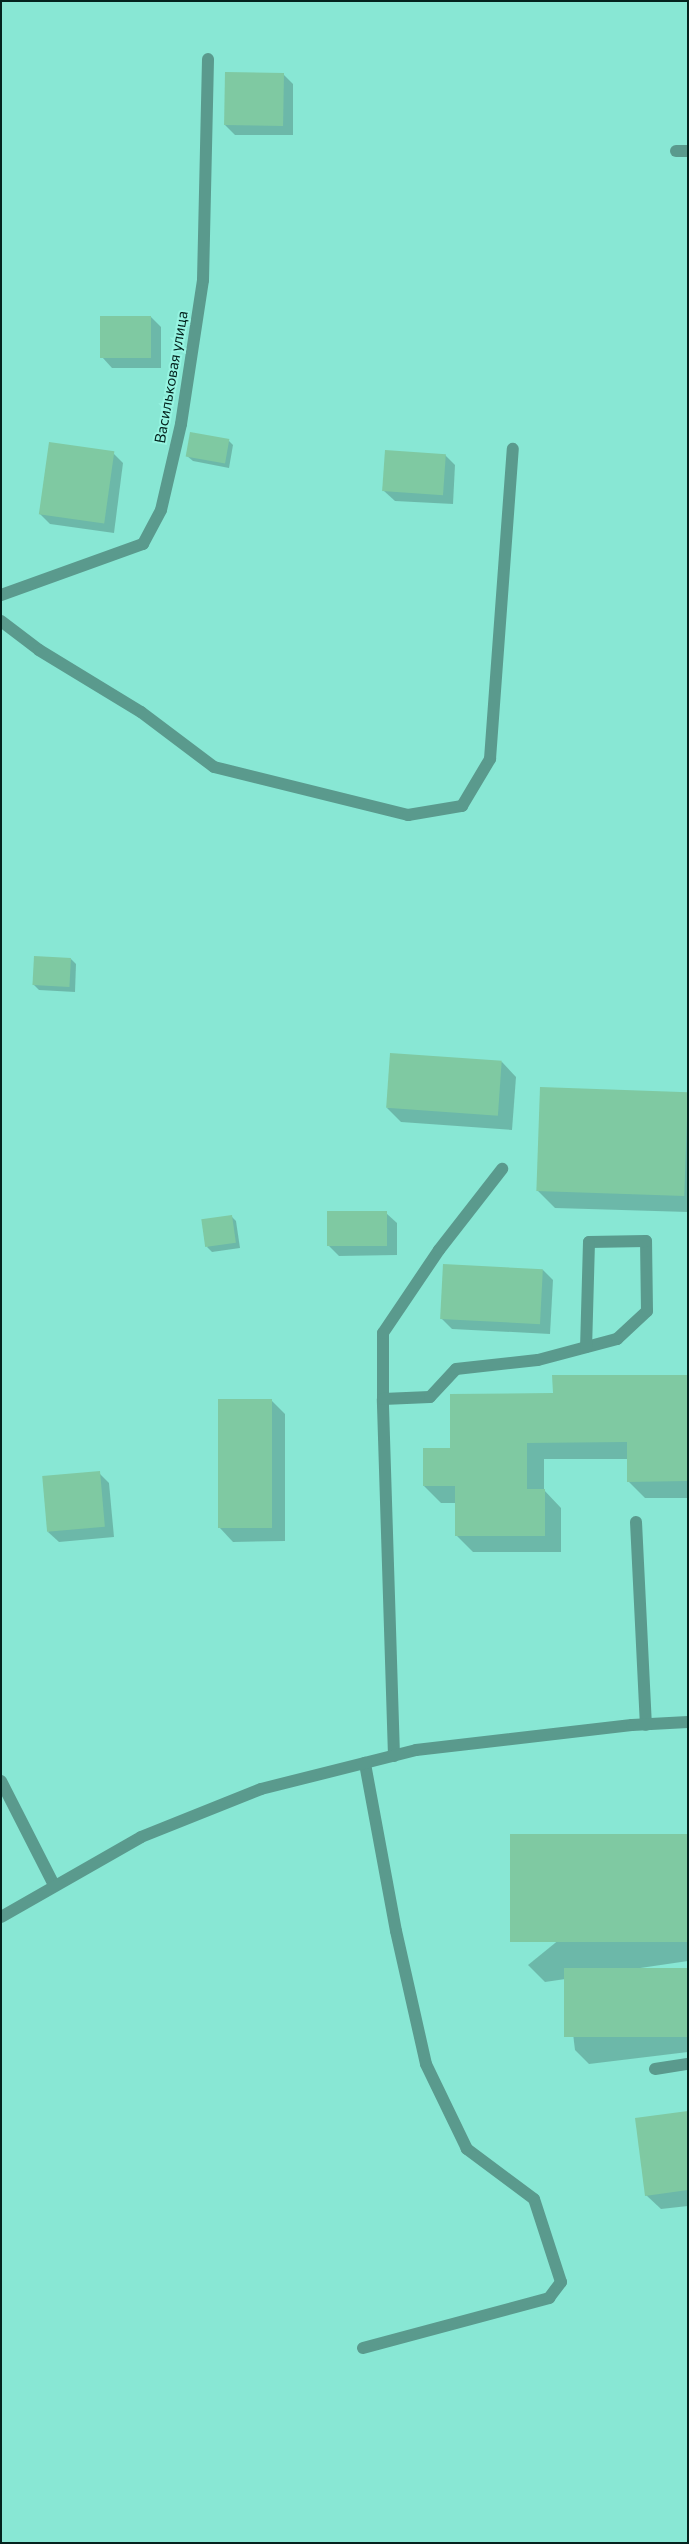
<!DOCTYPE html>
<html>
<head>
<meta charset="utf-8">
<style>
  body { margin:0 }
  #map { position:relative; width:689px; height:2544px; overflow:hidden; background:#88e7d4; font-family:Commissioner,sans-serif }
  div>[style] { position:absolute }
  .shadow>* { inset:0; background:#0003 }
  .building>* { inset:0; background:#7fc9a2; transform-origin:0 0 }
  .lane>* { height:12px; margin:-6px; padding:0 6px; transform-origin:6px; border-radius:6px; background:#5a9a8d }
  .street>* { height:12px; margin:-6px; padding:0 6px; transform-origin:6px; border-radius:6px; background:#5a9a8d }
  span { translate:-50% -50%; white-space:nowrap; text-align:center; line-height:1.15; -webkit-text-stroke:4px #96f4e1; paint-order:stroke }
  .street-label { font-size:15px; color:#04231e }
  .frame { position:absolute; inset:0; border:2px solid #04231e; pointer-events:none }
</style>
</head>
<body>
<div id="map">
  <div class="shadow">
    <i style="clip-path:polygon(283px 74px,293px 84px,293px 135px,235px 135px,225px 125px)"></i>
    <i style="clip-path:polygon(151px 317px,161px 327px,161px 368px,112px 368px,102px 357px)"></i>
    <i style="clip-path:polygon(228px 440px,233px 445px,229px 468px,193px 461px,187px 456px)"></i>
    <i style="clip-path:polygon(113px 453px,123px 463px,114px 533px,50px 524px,40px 514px)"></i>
    <i style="clip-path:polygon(445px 455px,455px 465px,453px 504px,395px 501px,384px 491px)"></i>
    <i style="clip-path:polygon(71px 959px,76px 964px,75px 992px,39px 990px,34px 985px)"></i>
    <i style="clip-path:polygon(502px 1062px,516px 1077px,512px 1130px,401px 1122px,387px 1108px)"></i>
    <i style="clip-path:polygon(688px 1093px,688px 1212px,555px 1208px,538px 1191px)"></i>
    <i style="clip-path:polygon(386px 1213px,397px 1223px,397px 1255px,339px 1256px,329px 1246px)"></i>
    <i style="clip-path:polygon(231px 1216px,236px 1221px,240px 1248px,212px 1252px,207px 1247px)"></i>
    <i style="clip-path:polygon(543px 1270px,553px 1280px,550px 1334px,452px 1329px,442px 1319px)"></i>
    <i style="clip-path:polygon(688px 1376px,688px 1498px,645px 1498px,628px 1481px,628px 1459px,544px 1459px,544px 1490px,561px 1508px,561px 1552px,473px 1552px,456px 1535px,456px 1503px,441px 1503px,424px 1486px,451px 1449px,554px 1395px)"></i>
    <i style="clip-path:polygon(271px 1400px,285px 1414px,285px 1541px,233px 1542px,219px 1527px)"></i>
    <i style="clip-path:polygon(99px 1473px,109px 1483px,114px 1537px,59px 1542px,48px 1532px)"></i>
    <i style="clip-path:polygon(688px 1835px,688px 1961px,545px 1982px,528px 1965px)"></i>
    <i style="clip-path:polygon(688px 1970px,688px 2052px,589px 2064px,575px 2050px,567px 1984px)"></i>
    <i style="clip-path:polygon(688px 2112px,688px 2206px,661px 2209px,646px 2195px)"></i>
  </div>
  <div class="building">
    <i style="left:225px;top:72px;width:59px;height:53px;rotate:1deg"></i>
    <i style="left:100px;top:316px;width:51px;height:42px"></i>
    <i style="left:190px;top:432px;width:40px;height:25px;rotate:10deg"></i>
    <i style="left:49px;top:442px;width:66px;height:73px;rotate:8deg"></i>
    <i style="left:385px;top:450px;width:61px;height:41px;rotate:4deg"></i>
    <i style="left:34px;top:956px;width:37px;height:29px;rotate:3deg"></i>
    <i style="left:390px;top:1053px;width:112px;height:55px;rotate:4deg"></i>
    <i style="left:540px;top:1087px;width:148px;height:104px;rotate:2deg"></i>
    <i style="left:387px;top:1211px;width:35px;height:60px;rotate:90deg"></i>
    <i style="left:232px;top:1215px;width:28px;height:31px;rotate:82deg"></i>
    <i style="left:443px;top:1264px;width:100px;height:55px;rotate:3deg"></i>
    <i style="clip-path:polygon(552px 1375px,688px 1375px,688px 1481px,627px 1482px,627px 1442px,527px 1443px,527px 1489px,545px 1489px,545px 1536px,455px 1536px,455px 1486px,423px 1486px,423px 1448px,450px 1448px,450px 1394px,553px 1393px)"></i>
    <i style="left:218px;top:1399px;width:54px;height:129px"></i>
    <i style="left:100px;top:1471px;width:56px;height:58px;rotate:85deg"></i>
    <i style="left:688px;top:1834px;width:108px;height:178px;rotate:90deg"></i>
    <i style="left:688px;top:1968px;width:69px;height:124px;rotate:90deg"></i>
    <i style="clip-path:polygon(688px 2111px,688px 2190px,645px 2196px,635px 2118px)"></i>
  </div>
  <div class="lane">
    <i style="left:676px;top:151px;width:12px"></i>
    <i style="left:383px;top:1399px;width:66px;rotate:-90deg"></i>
    <i style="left:383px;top:1333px;width:100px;rotate:-56deg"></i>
    <i style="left:439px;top:1250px;width:103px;rotate:-52.1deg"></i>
    <i style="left:636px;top:1522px;width:203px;rotate:87.2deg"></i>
    <i style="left:394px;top:1756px;width:357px;rotate:-91.8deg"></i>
    <i style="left:383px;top:1399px;width:47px;rotate:-2.4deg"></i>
    <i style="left:430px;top:1397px;width:38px;rotate:-47deg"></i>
    <i style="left:456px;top:1369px;width:82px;rotate:-6.3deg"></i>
    <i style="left:538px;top:1360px;width:82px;rotate:-14.9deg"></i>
    <i style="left:617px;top:1339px;width:41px;rotate:-43deg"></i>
    <i style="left:647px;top:1311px;width:70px;rotate:-90.8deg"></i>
    <i style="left:646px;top:1241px;width:57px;rotate:179deg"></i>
    <i style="left:589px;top:1242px;width:105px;rotate:91.6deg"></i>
    <i style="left:655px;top:2069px;width:33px;rotate:-9deg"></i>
    <i style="left:363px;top:2348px;width:193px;rotate:-15deg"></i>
    <i style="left:549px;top:2298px;width:20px;rotate:-53deg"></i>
    <i style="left:561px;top:2282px;width:87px;rotate:-108deg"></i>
    <i style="left:534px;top:2199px;width:84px;rotate:-143.3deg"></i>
    <i style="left:467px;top:2149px;width:94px;rotate:-115.8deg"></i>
    <i style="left:426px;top:2064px;width:136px;rotate:-102.7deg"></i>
    <i style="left:396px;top:1931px;width:171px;rotate:-100.5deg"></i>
  </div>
  <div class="street">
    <i style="left:1px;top:595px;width:151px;rotate:-19.8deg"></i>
    <i style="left:143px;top:544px;width:38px;rotate:-62deg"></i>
    <i style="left:161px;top:510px;width:88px;rotate:-76.9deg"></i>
    <i style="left:181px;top:424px;width:146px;rotate:-81.3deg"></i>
    <i style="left:203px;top:280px;width:221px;rotate:-88.7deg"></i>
    <i style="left:1px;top:621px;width:48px;rotate:37.3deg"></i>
    <i style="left:39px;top:650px;width:119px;rotate:31.3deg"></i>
    <i style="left:141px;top:712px;width:91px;rotate:37deg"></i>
    <i style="left:214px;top:767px;width:200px;rotate:13.9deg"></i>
    <i style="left:408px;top:815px;width:55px;rotate:-9.5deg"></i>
    <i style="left:462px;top:806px;width:55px;rotate:-59.2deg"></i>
    <i style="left:490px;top:759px;width:311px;rotate:-85.8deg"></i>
    <i style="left:1px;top:1781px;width:117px;rotate:63deg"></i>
    <i style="left:1px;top:1917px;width:161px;rotate:-29.7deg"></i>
    <i style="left:141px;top:1837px;width:129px;rotate:-21.8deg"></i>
    <i style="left:261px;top:1789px;width:160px;rotate:-14.1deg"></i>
    <i style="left:416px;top:1750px;width:217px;rotate:-6.6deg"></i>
    <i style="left:632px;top:1725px;width:56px;rotate:-3.1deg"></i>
  </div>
  <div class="street-label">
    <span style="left:171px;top:377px;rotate:-80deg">Васильковая улица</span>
  </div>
  <div class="frame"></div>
</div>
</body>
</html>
